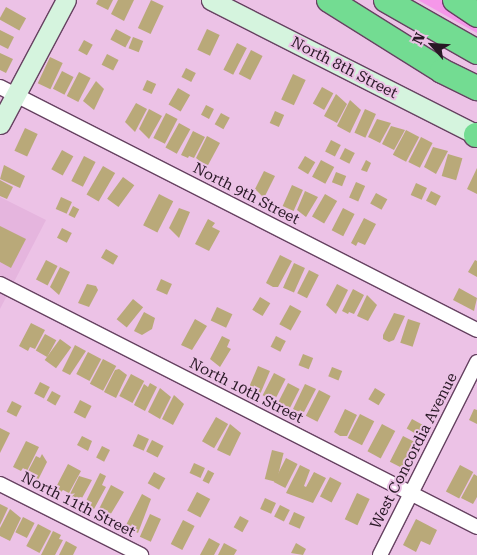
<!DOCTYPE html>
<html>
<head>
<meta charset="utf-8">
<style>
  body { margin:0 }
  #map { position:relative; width:477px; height:555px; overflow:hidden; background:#ecc2e6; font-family:"Roboto Serif",serif }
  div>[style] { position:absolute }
  .built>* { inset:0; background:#e5b5de }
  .green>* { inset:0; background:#f597e9 }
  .building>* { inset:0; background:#b9a979; transform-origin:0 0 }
  .roads { filter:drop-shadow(1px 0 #664261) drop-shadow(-1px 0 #664261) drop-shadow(0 1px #664261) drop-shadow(0 -1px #664261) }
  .street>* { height:14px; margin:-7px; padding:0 7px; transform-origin:7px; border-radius:7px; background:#fff }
  .secondary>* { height:19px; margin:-9.5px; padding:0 9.5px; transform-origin:9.5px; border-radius:9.5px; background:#d5f4de }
  .highway>* { height:24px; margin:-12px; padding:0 12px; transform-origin:12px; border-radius:12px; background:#73dc92 }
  span { translate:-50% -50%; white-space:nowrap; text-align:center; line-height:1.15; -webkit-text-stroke:4px #ecc2e6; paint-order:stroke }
  .street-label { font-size:15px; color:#281825 }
  .north { position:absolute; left:407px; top:20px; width:50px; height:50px; -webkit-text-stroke:4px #ecc2e6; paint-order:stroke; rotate:296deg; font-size:14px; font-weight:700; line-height:20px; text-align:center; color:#281825 }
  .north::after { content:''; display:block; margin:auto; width:18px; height:22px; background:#281825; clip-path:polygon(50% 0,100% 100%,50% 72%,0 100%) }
</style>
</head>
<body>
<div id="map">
  <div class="built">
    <i style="clip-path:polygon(0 197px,46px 220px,0 309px)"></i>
  </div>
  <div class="green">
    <i style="clip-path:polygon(418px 0,447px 0,477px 20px,477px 33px)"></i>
  </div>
  <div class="building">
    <i style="clip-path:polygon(98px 0,113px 0,108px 10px,96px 4px)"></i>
    <i style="clip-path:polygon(118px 0,134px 0,124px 21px,111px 14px)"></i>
    <i style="left:151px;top:0;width:14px;height:31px;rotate:25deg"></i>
    <i style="left:6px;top:7px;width:23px;height:14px;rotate:29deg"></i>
    <i style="left:116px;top:29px;width:17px;height:12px;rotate:28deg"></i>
    <i style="left:207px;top:29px;width:14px;height:23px;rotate:25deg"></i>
    <i style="clip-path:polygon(0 30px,14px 37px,8px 49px,0 45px)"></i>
    <i style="left:133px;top:37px;width:11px;height:12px;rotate:22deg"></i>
    <i style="left:84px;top:40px;width:10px;height:12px;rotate:29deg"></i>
    <i style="left:237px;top:43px;width:11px;height:30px;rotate:27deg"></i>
    <i style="left:251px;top:50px;width:13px;height:27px;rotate:27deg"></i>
    <i style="clip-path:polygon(0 53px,13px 59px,6px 73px,0 70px)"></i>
    <i style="left:107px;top:54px;width:13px;height:12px;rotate:27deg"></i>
    <i style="left:50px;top:57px;width:14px;height:29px;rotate:25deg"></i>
    <i style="left:186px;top:68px;width:11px;height:10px;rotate:27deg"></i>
    <i style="left:62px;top:71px;width:13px;height:20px;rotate:27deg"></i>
    <i style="left:79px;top:72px;width:13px;height:27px;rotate:27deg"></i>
    <i style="left:293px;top:74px;width:14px;height:28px;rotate:25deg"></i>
    <i style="left:147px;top:80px;width:10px;height:11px;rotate:24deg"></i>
    <i style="clip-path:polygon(96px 81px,104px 89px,94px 110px,83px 101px)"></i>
    <i style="left:322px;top:87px;width:13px;height:19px;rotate:29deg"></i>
    <i style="left:178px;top:88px;width:14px;height:19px;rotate:30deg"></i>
    <i style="clip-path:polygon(336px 94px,347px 104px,337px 123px,324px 116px)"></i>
    <i style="clip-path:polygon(350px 100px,361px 110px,350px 133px,337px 126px)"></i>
    <i style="clip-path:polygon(136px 103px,147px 109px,135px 132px,125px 122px)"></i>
    <i style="left:206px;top:105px;width:9px;height:11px;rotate:27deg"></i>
    <i style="clip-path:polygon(149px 109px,162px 116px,149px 139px,139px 129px)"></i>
    <i style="left:365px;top:109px;width:12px;height:26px;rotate:24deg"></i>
    <i style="left:275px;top:111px;width:10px;height:13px;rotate:24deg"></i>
    <i style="left:166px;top:113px;width:13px;height:28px;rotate:27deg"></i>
    <i style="left:221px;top:113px;width:10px;height:13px;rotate:29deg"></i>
    <i style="clip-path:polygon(377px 119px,391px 123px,380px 143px,368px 137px)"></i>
    <i style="left:179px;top:123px;width:13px;height:28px;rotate:29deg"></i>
    <i style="clip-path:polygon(391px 126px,405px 130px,394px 150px,382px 144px)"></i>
    <i style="left:25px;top:128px;width:14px;height:25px;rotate:25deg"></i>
    <i style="left:406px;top:130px;width:15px;height:28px;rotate:28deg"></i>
    <i style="clip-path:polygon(193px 131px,205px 137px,194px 158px,189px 156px,188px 158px,181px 155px)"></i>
    <i style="clip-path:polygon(207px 136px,220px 143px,207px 167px,196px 158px)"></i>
    <i style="left:421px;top:137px;width:13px;height:28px;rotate:27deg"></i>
    <i style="left:331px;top:140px;width:11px;height:13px;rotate:27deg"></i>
    <i style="clip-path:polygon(433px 147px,448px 151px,436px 174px,424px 167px)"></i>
    <i style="left:345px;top:148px;width:11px;height:12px;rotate:27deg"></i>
    <i style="left:62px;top:150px;width:13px;height:22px;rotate:29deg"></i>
    <i style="left:448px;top:154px;width:15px;height:23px;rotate:16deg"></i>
    <i style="left:84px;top:156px;width:13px;height:28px;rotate:27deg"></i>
    <i style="left:305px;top:156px;width:12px;height:14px;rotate:31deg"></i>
    <i style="left:321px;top:160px;width:15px;height:19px;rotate:28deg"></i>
    <i style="clip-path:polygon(366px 160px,371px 163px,367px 172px,361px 170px)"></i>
    <i style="clip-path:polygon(4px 165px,25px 176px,20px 188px,0 179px)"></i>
    <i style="left:103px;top:166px;width:14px;height:33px;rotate:30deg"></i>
    <i style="clip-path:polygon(477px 168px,477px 194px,467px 189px)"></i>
    <i style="clip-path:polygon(264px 171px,275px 176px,264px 198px,255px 189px)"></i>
    <i style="left:336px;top:172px;width:11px;height:11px;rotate:22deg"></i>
    <i style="left:123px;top:177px;width:14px;height:27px;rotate:36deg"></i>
    <i style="clip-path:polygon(0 180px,13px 187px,7px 199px,0 196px)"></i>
    <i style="left:356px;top:182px;width:10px;height:17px;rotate:24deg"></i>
    <i style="left:416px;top:183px;width:12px;height:13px;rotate:24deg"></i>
    <i style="left:292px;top:185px;width:12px;height:23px;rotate:24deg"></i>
    <i style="clip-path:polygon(305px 191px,318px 197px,306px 217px,297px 210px)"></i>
    <i style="left:431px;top:191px;width:11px;height:11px;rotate:27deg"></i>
    <i style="left:376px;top:193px;width:13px;height:12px;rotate:29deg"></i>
    <i style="left:159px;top:194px;width:16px;height:35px;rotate:27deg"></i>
    <i style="left:325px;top:194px;width:14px;height:26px;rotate:30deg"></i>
    <i style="left:61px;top:197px;width:12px;height:13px;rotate:24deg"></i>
    <i style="left:73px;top:206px;width:7px;height:10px;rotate:27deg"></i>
    <i style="clip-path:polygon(179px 208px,190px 212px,179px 238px,169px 228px)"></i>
    <i style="left:343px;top:208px;width:13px;height:25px;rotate:27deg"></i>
    <i style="clip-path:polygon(364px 218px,376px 224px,365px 245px,358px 242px,356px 246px,351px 243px)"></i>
    <i style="clip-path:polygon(208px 219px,215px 223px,212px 227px,220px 231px,209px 251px,195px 244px)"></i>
    <i style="clip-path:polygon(0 226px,26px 239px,11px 268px,0 262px)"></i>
    <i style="left:62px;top:228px;width:11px;height:11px;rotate:27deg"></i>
    <i style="left:106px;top:249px;width:14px;height:10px;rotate:30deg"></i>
    <i style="clip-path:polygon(280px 255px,292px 261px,278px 287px,273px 287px,266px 283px)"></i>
    <i style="left:46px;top:260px;width:13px;height:22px;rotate:27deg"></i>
    <i style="clip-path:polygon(475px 260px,477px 261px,477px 277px,468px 272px)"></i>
    <i style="left:294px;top:263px;width:12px;height:27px;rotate:24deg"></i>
    <i style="clip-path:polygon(60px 267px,70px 272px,59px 295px,50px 287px)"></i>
    <i style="left:309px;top:270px;width:11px;height:26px;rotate:27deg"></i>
    <i style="left:161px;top:279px;width:12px;height:12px;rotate:24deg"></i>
    <i style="clip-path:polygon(87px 284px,96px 286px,98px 290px,89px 307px,78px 303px)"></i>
    <i style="clip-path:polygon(337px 284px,348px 290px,336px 314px,326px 305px)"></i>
    <i style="clip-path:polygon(459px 288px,477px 298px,474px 311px,453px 300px)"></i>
    <i style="clip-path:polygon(353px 289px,364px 295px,354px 314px,349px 312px,348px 314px,342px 311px)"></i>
    <i style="clip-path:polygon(367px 295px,377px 305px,368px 321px,357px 316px)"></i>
    <i style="left:260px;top:297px;width:12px;height:15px;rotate:31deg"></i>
    <i style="left:133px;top:299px;width:13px;height:26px;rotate:39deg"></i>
    <i style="left:290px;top:305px;width:13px;height:22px;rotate:29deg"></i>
    <i style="left:217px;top:307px;width:17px;height:15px;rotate:25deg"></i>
    <i style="clip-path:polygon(144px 312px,155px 318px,152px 329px,142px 335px,134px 331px)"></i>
    <i style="clip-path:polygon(394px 313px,405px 316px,394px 340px,389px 342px,383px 339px,383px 335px)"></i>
    <i style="clip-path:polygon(195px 319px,207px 326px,192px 350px,181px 345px)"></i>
    <i style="left:408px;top:319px;width:13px;height:25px;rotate:18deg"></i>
    <i style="clip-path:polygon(31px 323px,45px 330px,35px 349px,30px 347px,28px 351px,19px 346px)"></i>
    <i style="left:45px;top:334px;width:13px;height:19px;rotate:29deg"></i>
    <i style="clip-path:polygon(222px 336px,230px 340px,227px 347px,231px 349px,220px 367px,210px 359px)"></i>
    <i style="left:276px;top:336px;width:11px;height:12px;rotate:27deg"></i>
    <i style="left:60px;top:339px;width:14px;height:26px;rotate:36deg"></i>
    <i style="clip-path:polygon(75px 345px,86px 351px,70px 375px,62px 371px)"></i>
    <i style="left:88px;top:352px;width:15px;height:25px;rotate:28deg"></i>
    <i style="left:303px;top:354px;width:11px;height:12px;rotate:22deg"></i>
    <i style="left:103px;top:359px;width:15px;height:28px;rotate:28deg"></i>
    <i style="left:258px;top:366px;width:13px;height:25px;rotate:23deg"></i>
    <i style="left:332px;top:367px;width:11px;height:10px;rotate:22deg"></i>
    <i style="clip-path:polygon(119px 369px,127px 375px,116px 398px,104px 392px,115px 370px)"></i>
    <i style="left:274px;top:373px;width:13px;height:25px;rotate:27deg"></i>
    <i style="left:131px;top:374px;width:15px;height:25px;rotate:28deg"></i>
    <i style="left:40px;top:382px;width:11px;height:13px;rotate:27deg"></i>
    <i style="clip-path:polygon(150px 383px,157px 387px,145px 411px,134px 405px,144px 384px,148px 387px)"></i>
    <i style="left:288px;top:383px;width:13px;height:23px;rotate:27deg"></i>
    <i style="clip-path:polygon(305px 384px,316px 389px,304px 412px,297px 411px,293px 409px)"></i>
    <i style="clip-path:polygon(160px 388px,171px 397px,160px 419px,148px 412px)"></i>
    <i style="left:375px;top:388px;width:12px;height:13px;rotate:31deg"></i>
    <i style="left:319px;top:390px;width:13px;height:29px;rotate:27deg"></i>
    <i style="left:52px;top:391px;width:10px;height:11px;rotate:29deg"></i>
    <i style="clip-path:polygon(174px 395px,184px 404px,173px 425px,162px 419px)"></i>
    <i style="left:80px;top:400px;width:13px;height:14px;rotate:27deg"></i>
    <i style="left:12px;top:401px;width:11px;height:12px;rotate:27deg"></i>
    <i style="clip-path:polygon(345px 409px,357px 415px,347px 436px,340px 436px,334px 432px)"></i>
    <i style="clip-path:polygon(474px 409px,477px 410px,477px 424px,469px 420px)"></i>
    <i style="left:360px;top:414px;width:16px;height:27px;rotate:27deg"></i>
    <i style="left:216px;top:417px;width:14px;height:28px;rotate:30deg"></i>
    <i style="left:412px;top:419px;width:13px;height:11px;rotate:29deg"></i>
    <i style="clip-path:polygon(230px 424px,241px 433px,230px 456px,217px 450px)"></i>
    <i style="left:382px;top:424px;width:15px;height:31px;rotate:28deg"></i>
    <i style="clip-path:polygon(0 428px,10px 433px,0 453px)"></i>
    <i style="left:138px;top:434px;width:12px;height:13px;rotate:24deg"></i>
    <i style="clip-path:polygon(82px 436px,92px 441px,88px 451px,77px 445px)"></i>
    <i style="left:403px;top:436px;width:16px;height:29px;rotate:27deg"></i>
    <i style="left:152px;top:440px;width:13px;height:13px;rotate:27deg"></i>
    <i style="clip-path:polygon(26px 441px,39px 447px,27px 471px,23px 468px,21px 471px,13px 467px)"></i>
    <i style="left:102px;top:446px;width:9px;height:13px;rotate:27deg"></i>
    <i style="left:272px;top:450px;width:12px;height:30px;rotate:14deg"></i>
    <i style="clip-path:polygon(42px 454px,47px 462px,38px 480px,26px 475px,36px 456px,40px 458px)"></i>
    <i style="left:286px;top:458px;width:13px;height:27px;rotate:27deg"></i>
    <i style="left:194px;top:463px;width:12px;height:11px;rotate:24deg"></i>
    <i style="clip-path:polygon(68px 464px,81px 471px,69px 493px,63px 490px,61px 492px,55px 489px)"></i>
    <i style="clip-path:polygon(300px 465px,310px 470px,304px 486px,306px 487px,314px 472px,326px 478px,313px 503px,286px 493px)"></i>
    <i style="left:460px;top:465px;width:15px;height:30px;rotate:28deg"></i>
    <i style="left:208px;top:470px;width:7px;height:12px;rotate:27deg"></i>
    <i style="left:154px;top:472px;width:13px;height:13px;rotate:29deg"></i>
    <i style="clip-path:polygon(100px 473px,106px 476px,102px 485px,106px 487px,94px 509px,84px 505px)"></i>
    <i style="clip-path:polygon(474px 474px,477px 476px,477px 497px,473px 504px,461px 498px)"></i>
    <i style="clip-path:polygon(79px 476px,92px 480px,82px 498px,80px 497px,78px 500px,69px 496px)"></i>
    <i style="left:330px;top:477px;width:13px;height:22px;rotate:27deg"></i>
    <i style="clip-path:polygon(111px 485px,124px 492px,109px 517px,98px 511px)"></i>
    <i style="left:197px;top:492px;width:15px;height:21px;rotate:28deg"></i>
    <i style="left:357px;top:493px;width:14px;height:29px;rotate:25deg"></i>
    <i style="clip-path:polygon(142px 494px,151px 499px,138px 533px,125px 527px)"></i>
    <i style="left:265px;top:498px;width:12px;height:12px;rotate:24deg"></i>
    <i style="clip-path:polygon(0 504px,8px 508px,0 525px)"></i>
    <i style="left:280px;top:505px;width:11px;height:13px;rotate:27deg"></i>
    <i style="clip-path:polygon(10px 509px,21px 518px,10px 541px,0 536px,0 528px)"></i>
    <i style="left:294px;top:512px;width:12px;height:13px;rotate:24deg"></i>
    <i style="left:150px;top:514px;width:12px;height:25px;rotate:24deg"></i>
    <i style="left:240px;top:516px;width:10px;height:13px;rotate:29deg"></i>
    <i style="left:23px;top:517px;width:13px;height:17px;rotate:27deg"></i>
    <i style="clip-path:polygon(416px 519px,437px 530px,430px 545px,421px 541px,416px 552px,403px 545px)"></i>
    <i style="left:183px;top:520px;width:13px;height:27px;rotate:27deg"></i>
    <i style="left:38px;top:524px;width:15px;height:25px;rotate:28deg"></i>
    <i style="clip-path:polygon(53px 531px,61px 535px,59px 539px,63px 540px,55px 555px,41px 555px)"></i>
    <i style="clip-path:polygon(209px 538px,220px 544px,214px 555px,200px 555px)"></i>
    <i style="clip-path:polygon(66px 541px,77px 547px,73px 555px,59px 555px)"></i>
    <i style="clip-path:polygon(224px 543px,237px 550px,234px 555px,218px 555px)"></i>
    <i style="clip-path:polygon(296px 543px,306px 549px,303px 555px,291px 553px)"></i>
  </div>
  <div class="roads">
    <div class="street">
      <i style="left:0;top:87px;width:535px;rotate:27deg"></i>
      <i style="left:0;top:284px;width:535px;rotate:27deg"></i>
      <i style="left:0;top:484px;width:158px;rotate:26.7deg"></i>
      <i style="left:380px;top:555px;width:216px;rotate:-63.3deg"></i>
    </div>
    <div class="secondary">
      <i style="left:211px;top:0;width:298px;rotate:26.9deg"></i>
      <i style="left:0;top:124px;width:140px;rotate:-62deg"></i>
    </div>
    <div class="highway">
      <i style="left:329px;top:0;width:133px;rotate:32.1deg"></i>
      <i style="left:442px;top:71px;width:39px;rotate:26deg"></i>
      <i style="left:386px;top:0;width:105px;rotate:29.7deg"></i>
      <i style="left:455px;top:0;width:27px;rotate:34deg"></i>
      <i style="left:476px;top:135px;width:1px"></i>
    </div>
  </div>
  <div class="street-label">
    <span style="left:344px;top:68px;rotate:27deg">North 8th Street</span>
    <span style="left:246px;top:194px;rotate:27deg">North 9th Street</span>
    <span style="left:246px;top:391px;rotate:27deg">North 10th Street</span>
    <span style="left:414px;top:451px;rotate:-63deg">West Concordia Avenue</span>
    <span style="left:78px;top:505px;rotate:27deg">North 11th Street</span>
  </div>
  <div class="north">N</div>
</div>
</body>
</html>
